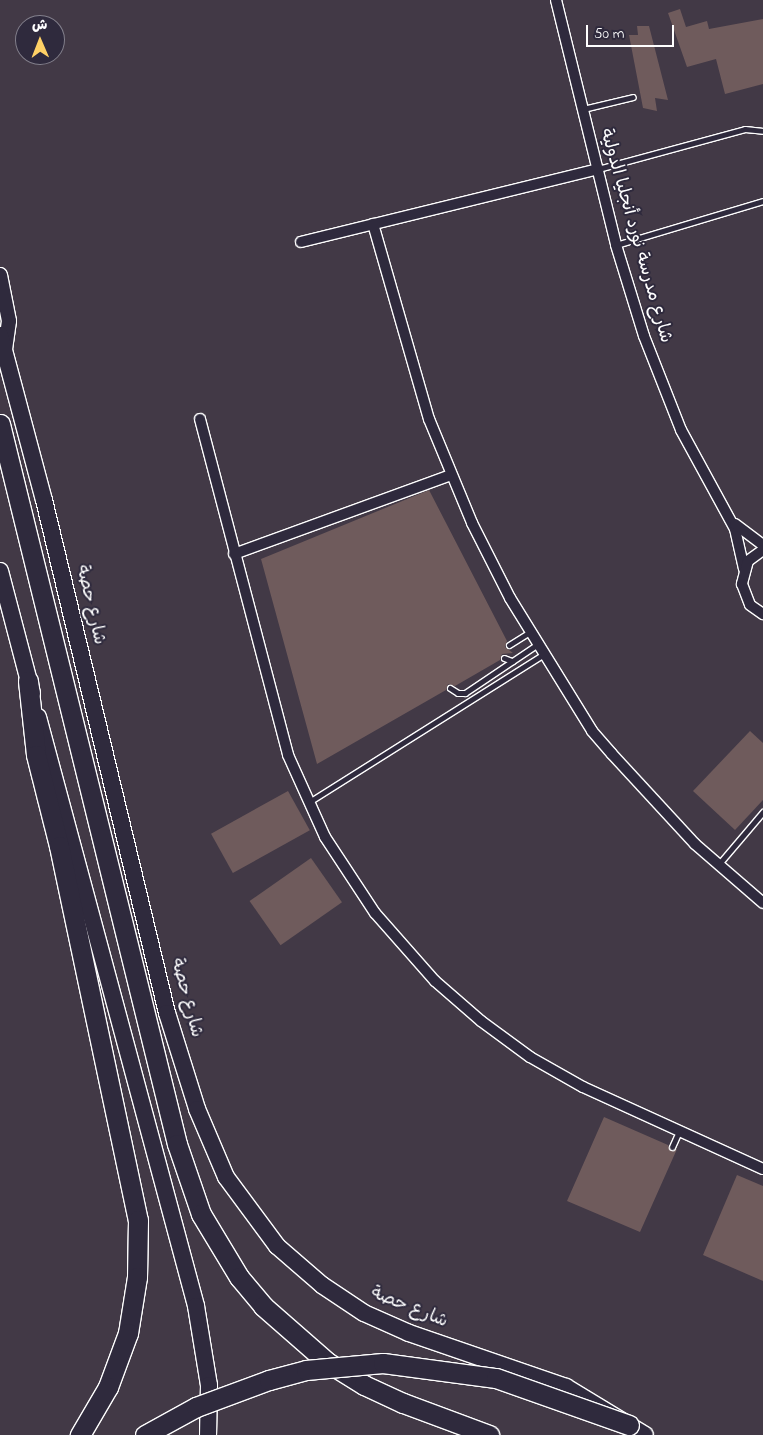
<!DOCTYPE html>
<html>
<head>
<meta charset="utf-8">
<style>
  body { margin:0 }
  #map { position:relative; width:763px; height:1435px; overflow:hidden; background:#423946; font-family:"Indie Flower","Playpen Sans Arabic",sans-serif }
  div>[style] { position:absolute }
  .building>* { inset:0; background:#6f5b5c; transform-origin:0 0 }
  .roads { filter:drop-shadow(1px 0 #fff) drop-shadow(-1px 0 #fff) drop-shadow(0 1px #fff) drop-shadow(0 -1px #fff) }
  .lane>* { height:5px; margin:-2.5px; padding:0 2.5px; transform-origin:2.5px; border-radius:2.5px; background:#2f2a3d }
  .street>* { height:10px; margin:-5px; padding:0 5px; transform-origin:5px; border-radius:5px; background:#2f2a3d }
  .secondary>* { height:14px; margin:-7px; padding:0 7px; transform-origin:7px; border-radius:7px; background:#2f2a3d }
  .primary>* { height:16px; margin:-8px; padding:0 8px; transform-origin:8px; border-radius:8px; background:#2f2a3d }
  .highway>* { height:19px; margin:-9.5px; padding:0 9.5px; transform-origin:9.5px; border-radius:9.5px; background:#2f2a3d }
  .bridges { filter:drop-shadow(1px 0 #fff) drop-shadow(-1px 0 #fff) drop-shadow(0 1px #fff) drop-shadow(0 -1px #fff) }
  .highway-bridge>* { height:19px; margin:-9.5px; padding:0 9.5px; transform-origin:9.5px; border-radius:9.5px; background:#2f2a3d }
  span { translate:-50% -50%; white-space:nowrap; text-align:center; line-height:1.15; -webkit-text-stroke:4px #2f2a3d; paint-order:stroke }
  .street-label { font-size:18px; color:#fff }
  .north { position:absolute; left:15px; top:15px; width:50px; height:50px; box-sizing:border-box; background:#2f2a3d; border:1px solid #827f8b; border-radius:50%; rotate:359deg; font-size:14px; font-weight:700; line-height:20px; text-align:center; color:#fff }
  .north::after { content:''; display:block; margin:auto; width:18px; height:22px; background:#ffd166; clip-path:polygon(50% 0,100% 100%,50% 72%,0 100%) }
  .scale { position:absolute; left:586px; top:25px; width:88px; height:22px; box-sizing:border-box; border:2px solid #fff; border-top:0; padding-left:6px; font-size:15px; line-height:18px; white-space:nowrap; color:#fff; -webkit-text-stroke:4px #2f2a3d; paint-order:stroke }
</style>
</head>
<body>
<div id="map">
  <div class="building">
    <i style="clip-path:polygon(680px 9px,686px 27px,707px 21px,709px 29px,763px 19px,763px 84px,725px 94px,716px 59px,687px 67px,668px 13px)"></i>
    <i style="clip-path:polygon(637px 26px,649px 26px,668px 100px,655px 98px,657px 111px,643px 108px,629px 35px,638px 35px)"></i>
    <i style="clip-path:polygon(429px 490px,507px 641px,505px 647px,513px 653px,502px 654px,500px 660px,455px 686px,448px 684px,446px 690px,317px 764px,261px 559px)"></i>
    <i style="clip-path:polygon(750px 731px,763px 743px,763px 800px,735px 830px,693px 791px)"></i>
    <i style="left:288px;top:791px;width:45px;height:88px;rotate:61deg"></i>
    <i style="left:311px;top:858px;width:54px;height:75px;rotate:55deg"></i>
    <i style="clip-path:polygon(604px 1117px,668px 1145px,671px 1151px,677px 1149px,640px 1232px,567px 1201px)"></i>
    <i style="clip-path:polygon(737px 1175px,763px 1186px,763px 1281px,703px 1255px)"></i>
  </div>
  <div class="roads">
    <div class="lane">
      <i style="left:583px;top:109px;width:51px;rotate:-13.5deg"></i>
      <i style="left:598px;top:169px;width:152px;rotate:-15.2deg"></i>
      <i style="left:745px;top:129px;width:18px;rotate:6deg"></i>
      <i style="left:616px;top:245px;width:153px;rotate:-16.7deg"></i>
      <i style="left:509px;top:645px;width:25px;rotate:-32deg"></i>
      <i style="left:504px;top:658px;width:9px;rotate:21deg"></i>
      <i style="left:450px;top:688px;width:9px;rotate:32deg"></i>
      <i style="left:458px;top:693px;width:7px"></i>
      <i style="left:465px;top:693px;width:88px;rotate:-33.9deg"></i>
      <i style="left:309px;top:802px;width:278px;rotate:-32.2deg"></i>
      <i style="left:718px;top:865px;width:70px;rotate:-49.7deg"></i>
      <i style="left:672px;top:1147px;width:17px;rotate:-66deg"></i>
    </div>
    <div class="street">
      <i style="left:556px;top:0;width:252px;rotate:76.2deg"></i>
      <i style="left:616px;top:245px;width:95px;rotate:72.9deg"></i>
      <i style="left:644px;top:336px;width:101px;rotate:68.5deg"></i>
      <i style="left:681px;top:430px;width:113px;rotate:61.4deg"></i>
      <i style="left:735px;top:529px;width:41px;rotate:77.3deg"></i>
      <i style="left:373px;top:224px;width:203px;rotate:74deg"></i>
      <i style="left:429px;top:419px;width:113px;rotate:67.5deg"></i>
      <i style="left:472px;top:523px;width:84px;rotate:63.1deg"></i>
      <i style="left:510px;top:598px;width:156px;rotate:58.3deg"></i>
      <i style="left:592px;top:731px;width:30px;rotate:49deg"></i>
      <i style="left:612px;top:754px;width:122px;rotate:47.3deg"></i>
      <i style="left:695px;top:844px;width:90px;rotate:40.9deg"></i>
      <i style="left:301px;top:242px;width:306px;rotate:-13.8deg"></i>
      <i style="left:200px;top:419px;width:347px;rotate:75.3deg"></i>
      <i style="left:288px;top:755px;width:90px;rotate:65.7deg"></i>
      <i style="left:325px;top:837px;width:91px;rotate:56.7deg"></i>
      <i style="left:375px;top:913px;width:91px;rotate:48.6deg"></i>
      <i style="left:435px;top:981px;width:61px;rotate:41deg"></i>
      <i style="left:481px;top:1021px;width:61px;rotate:36.3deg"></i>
      <i style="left:530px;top:1057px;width:61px;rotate:29.5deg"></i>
      <i style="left:583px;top:1087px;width:198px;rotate:24.5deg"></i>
      <i style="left:735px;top:524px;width:35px;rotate:37deg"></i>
      <i style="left:763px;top:550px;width:19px;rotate:144deg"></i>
      <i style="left:748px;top:561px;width:24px;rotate:105deg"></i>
      <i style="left:742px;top:584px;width:22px;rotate:69deg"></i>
      <i style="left:750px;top:605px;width:16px;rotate:35deg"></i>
      <i style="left:234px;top:554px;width:231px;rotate:-20deg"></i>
    </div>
    <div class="secondary">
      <i style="left:0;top:275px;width:47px;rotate:78.9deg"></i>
      <i style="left:9px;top:321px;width:30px;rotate:98deg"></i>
    </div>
    <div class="primary">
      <i style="left:0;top:335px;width:171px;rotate:75.1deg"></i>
      <i style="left:44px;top:500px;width:528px;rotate:76.52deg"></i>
      <i style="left:167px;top:1013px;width:101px;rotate:72.6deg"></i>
      <i style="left:197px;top:1109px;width:74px;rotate:66.9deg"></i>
      <i style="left:226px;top:1177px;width:86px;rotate:53.5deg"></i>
      <i style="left:277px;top:1246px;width:60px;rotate:40.9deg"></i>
      <i style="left:322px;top:1285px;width:50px;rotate:33.7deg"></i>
      <i style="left:364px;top:1313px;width:49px;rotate:24deg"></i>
      <i style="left:409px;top:1333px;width:166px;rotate:19deg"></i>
      <i style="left:566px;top:1387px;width:92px;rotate:31.3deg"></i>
      <i style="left:0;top:571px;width:126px;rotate:75.3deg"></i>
      <i style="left:38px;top:717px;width:610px;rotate:74.98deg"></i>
      <i style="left:196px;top:1306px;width:80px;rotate:80.7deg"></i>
      <i style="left:209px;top:1385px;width:50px;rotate:91.1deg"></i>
    </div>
    <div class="highway">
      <i style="left:0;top:424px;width:741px;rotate:76.19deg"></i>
      <i style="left:177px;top:1144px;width:74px;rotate:71.1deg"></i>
      <i style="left:201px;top:1214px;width:74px;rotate:58.9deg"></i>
      <i style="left:239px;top:1277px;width:38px;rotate:50deg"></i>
      <i style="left:263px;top:1306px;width:85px;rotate:41.2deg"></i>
      <i style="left:327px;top:1362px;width:44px;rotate:31.9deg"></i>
      <i style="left:364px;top:1385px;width:43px;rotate:24.8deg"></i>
      <i style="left:403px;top:1403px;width:92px;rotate:20.4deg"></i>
      <i style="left:28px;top:681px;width:74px;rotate:83.8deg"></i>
      <i style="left:36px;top:755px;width:94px;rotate:75.8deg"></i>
      <i style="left:59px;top:846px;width:382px;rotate:78.1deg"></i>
      <i style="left:138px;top:1220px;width:57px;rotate:91deg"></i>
      <i style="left:137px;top:1277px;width:57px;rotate:99.1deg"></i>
      <i style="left:128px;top:1333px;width:58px;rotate:110.3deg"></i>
      <i style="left:108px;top:1387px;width:56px;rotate:120.3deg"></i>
    </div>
  </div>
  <div class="bridges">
    <div class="highway-bridge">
      <i style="left:145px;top:1435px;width:58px;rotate:-28.8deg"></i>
      <i style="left:196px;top:1407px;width:78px;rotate:-20.3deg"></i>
      <i style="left:269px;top:1380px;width:38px;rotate:-15deg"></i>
      <i style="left:306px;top:1370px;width:77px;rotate:-5.2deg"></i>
      <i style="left:383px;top:1363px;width:114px;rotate:7.6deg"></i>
      <i style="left:496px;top:1378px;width:141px;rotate:19.5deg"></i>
    </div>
  </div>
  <div class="street-label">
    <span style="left:635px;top:236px;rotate:74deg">شارع مدرسة نورد أنجليا الدولية</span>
    <span style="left:90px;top:605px;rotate:77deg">شارع حصة</span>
    <span style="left:186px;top:998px;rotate:75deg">شارع حصة</span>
    <span style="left:409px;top:1308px;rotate:22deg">شارع حصة</span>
  </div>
  <div class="north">ش</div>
  <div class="scale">50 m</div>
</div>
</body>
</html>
